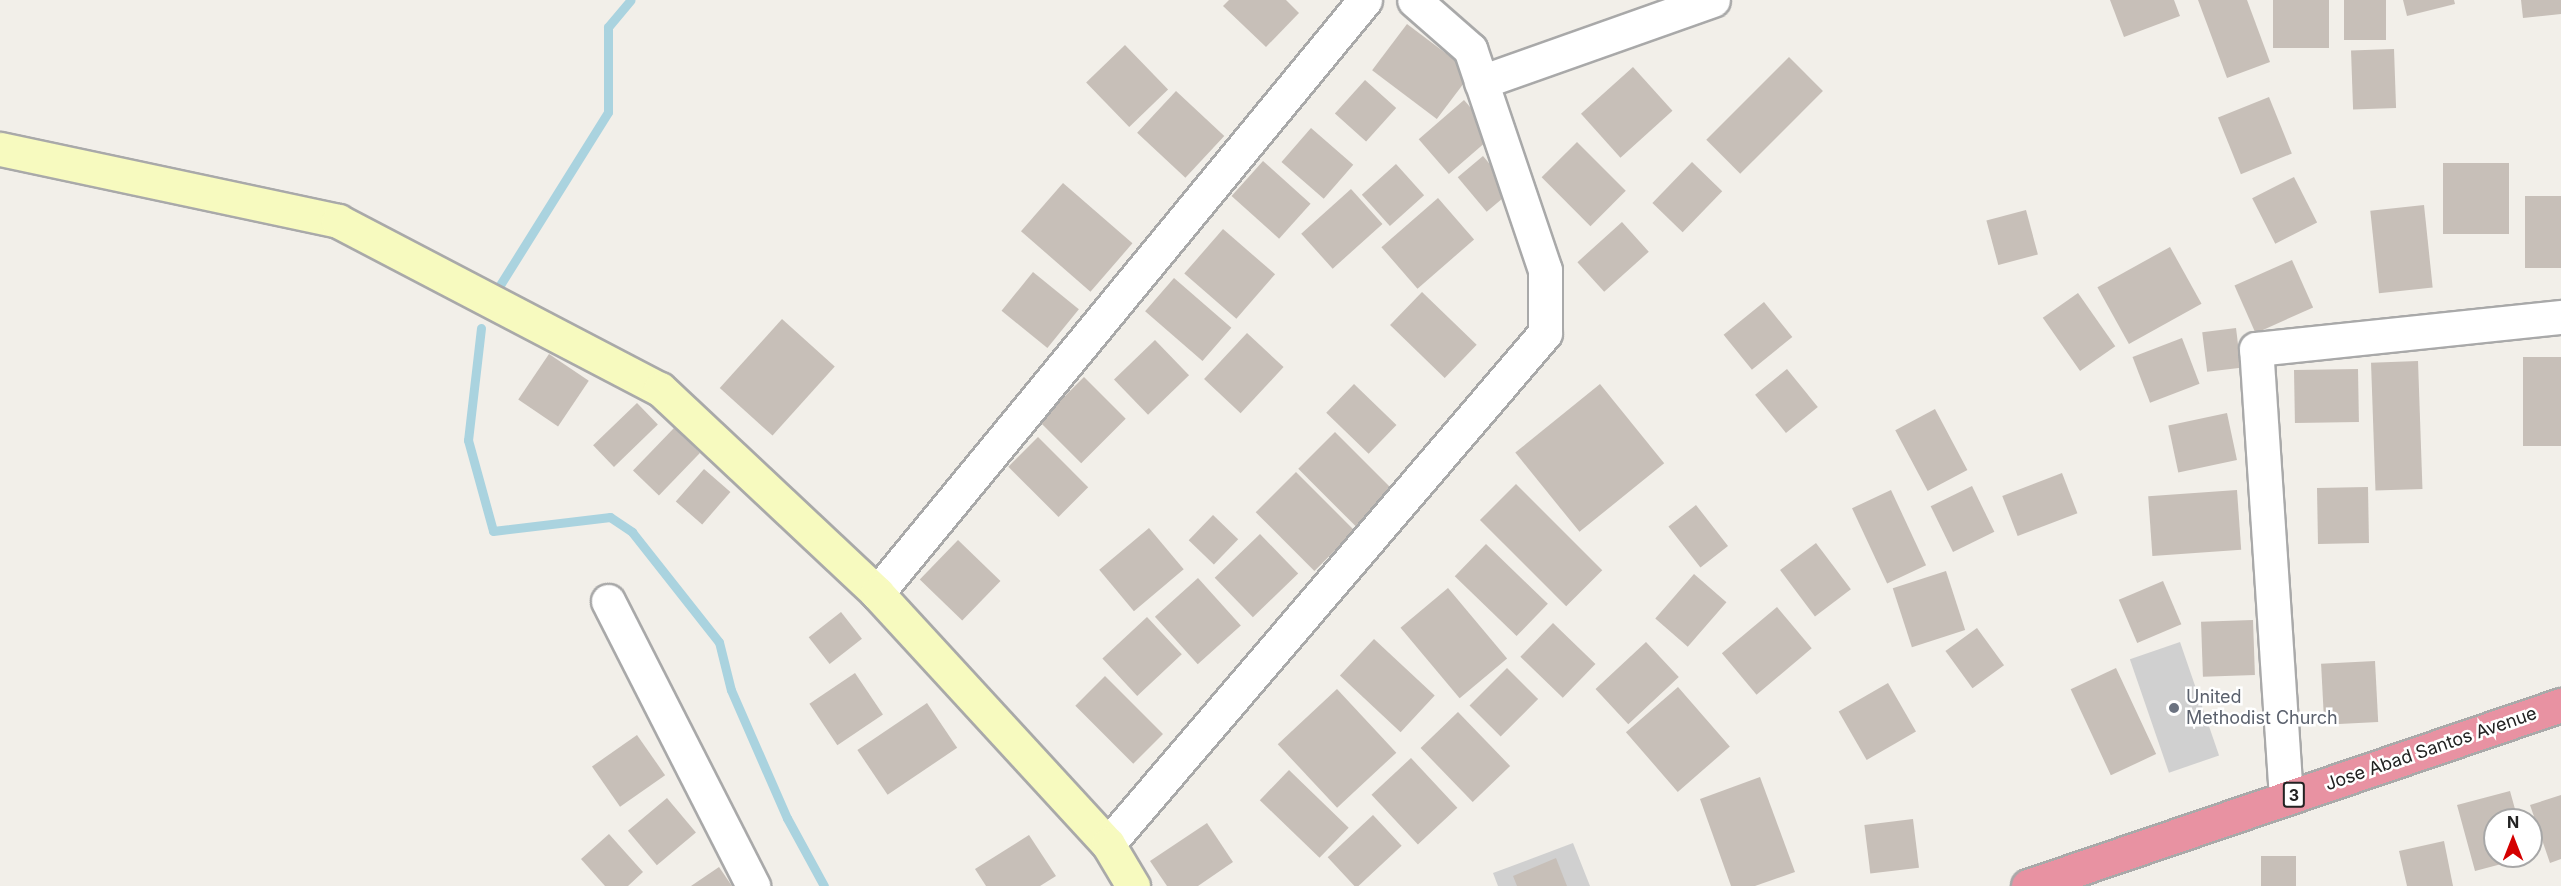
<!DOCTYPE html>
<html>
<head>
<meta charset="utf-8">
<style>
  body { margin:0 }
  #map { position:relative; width:2561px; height:886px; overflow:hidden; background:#f2efe9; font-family:Inter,sans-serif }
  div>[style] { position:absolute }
  .religious>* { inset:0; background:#d0d0d0; transform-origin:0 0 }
  .stream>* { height:9px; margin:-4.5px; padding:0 4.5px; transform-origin:4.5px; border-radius:4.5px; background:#aad3df }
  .building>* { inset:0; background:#c7bfb8; transform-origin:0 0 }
  .roads { filter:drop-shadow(2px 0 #a9a9a9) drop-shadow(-2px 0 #a9a9a9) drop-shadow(0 2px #a9a9a9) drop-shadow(0 -2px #a9a9a9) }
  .street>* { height:33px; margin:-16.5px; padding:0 16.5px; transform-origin:16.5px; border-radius:16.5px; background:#fff }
  .secondary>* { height:33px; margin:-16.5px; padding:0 16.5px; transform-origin:16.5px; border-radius:16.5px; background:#f7fabf }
  .highway>* { height:33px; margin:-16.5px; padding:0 16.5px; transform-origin:16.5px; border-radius:16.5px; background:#e892a2 }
  .dots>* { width:16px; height:16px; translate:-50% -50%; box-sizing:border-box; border:3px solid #fff; border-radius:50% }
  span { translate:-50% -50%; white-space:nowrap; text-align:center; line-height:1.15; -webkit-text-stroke:5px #fff; paint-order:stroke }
  .shield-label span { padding:2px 4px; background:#fff; border:2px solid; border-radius:4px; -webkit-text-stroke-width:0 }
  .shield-label { font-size:16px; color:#222; font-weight:700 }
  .worship-label { font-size:18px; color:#5b616d }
  .left { translate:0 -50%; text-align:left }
  .street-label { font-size:18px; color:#222 }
  .north { position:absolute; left:2483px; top:808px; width:60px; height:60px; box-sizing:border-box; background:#fff; border:2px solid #a7a7a7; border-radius:50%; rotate:0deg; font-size:16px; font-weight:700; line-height:24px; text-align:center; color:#222 }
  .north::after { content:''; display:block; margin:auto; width:21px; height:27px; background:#d40000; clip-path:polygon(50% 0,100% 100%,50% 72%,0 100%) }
</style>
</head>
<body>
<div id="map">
  <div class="religious">
    <i style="left:2180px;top:642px;width:120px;height:53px;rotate:71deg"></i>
    <i style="clip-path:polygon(1573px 843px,1590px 886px,1498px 886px,1493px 873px)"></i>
  </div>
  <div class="stream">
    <i style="left:495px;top:293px;width:213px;rotate:-58deg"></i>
    <i style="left:608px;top:112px;width:85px;rotate:-90deg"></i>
    <i style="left:608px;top:27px;width:35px;rotate:-50deg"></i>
    <i style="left:481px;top:328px;width:113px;rotate:96.6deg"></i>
    <i style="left:468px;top:440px;width:94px;rotate:74.6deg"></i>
    <i style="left:493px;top:531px;width:118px;rotate:-6.8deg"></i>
    <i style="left:610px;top:517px;width:27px;rotate:34deg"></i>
    <i style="left:632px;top:532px;width:140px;rotate:51.7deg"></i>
    <i style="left:719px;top:642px;width:49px;rotate:76deg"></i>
    <i style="left:731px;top:690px;width:140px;rotate:66.4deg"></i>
    <i style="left:787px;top:818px;width:77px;rotate:61.4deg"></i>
  </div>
  <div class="building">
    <i style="clip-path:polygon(1229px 0,1286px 0,1299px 13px,1266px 47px,1223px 6px)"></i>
    <i style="clip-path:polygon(2110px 0,2174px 0,2180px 16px,2124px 37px)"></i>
    <i style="clip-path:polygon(2198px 0,2247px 0,2270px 62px,2227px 78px)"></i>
    <i style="left:2273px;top:0;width:56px;height:48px"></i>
    <i style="left:2344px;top:0;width:42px;height:40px"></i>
    <i style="clip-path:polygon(2403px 0,2454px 0,2455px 4px,2407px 16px)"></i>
    <i style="clip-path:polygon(2521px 0,2561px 0,2561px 14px,2523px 18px)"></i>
    <i style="left:1407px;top:24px;width:81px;height:58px;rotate:37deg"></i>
    <i style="left:1125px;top:45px;width:62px;height:54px;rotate:46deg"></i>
    <i style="left:2394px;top:49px;width:59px;height:43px;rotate:88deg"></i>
    <i style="left:1789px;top:57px;width:48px;height:117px;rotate:45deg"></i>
    <i style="left:1633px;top:67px;width:59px;height:70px;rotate:48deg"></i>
    <i style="left:1365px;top:80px;width:42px;height:45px;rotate:42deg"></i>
    <i style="left:1176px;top:91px;width:66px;height:57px;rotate:43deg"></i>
    <i style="left:2269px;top:97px;width:61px;height:55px;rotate:68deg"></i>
    <i style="left:1464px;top:100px;width:46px;height:60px;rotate:49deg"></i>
    <i style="left:1311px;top:128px;width:56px;height:45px;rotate:41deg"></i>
    <i style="left:1577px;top:142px;width:69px;height:50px;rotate:45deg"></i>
    <i style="left:1483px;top:156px;width:45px;height:33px;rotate:50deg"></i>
    <i style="left:1263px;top:161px;width:64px;height:47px;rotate:42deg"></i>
    <i style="left:1692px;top:162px;width:42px;height:57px;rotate:44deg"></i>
    <i style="left:2443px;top:163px;width:66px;height:71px"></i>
    <i style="left:1396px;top:164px;width:42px;height:46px;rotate:48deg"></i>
    <i style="left:2294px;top:177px;width:51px;height:47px;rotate:63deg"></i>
    <i style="left:1063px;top:183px;width:92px;height:64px;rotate:41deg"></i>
    <i style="left:1351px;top:189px;width:47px;height:67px;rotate:48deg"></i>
    <i style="left:2525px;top:196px;width:36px;height:72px"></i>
    <i style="left:1438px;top:198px;width:55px;height:75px;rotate:49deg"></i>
    <i style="left:2424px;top:205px;width:83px;height:54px;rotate:84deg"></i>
    <i style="left:2026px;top:210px;width:46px;height:41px;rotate:75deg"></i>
    <i style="left:1622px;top:222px;width:40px;height:60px;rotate:48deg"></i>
    <i style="left:1223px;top:229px;width:69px;height:59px;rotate:41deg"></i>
    <i style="left:2170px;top:247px;width:65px;height:83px;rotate:61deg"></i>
    <i style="left:2292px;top:260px;width:52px;height:63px;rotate:66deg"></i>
    <i style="left:1033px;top:272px;width:59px;height:50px;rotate:39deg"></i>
    <i style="left:1174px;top:278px;width:76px;height:44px;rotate:41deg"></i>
    <i style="left:1422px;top:292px;width:76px;height:46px;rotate:44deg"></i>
    <i style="left:2078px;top:293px;width:65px;height:43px;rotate:55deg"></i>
    <i style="left:1764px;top:302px;width:45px;height:52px;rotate:51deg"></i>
    <i style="left:782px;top:319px;width:71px;height:93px;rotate:42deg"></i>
    <i style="left:2236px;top:328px;width:40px;height:34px;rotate:83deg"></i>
    <i style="left:1247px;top:333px;width:50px;height:63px;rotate:43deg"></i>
    <i style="left:2182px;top:338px;width:49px;height:53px;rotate:69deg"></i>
    <i style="left:1155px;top:340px;width:49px;height:57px;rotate:46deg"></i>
    <i style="left:549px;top:354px;width:48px;height:55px;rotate:34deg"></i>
    <i style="left:2523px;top:357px;width:38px;height:89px"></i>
    <i style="left:2418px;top:361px;width:128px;height:47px;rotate:88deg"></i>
    <i style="left:1787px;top:369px;width:49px;height:41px;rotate:51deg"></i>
    <i style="left:2358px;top:369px;width:53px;height:64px;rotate:89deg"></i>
    <i style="left:1084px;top:377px;width:59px;height:63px;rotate:45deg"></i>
    <i style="left:1354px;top:384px;width:59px;height:40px;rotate:44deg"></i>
    <i style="left:1600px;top:384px;width:102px;height:109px;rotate:51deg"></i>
    <i style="left:637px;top:403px;width:30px;height:61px;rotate:46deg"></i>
    <i style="left:1935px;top:409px;width:69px;height:45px;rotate:62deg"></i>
    <i style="left:2227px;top:413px;width:48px;height:60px;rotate:78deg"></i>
    <i style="left:674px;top:428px;width:36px;height:59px;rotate:44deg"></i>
    <i style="left:1335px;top:432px;width:87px;height:52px;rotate:45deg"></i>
    <i style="left:1038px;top:437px;width:71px;height:42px;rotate:45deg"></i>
    <i style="left:704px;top:469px;width:35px;height:43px;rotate:41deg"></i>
    <i style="left:1296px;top:472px;width:83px;height:57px;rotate:45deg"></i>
    <i style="left:2062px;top:473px;width:43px;height:64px;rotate:69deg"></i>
    <i style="left:1516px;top:484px;width:122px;height:51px;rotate:45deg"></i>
    <i style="left:1972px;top:486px;width:51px;height:46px;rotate:64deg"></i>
    <i style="left:2368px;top:487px;width:56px;height:51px;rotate:89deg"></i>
    <i style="left:1891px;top:490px;width:83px;height:43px;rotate:65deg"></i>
    <i style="left:2237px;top:490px;width:60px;height:89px;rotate:86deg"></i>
    <i style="left:1696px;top:505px;width:52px;height:35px;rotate:52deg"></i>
    <i style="left:1213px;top:515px;width:35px;height:35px;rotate:44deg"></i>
    <i style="left:1149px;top:528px;width:54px;height:65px;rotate:50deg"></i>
    <i style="left:1260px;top:534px;width:55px;height:63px;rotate:46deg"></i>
    <i style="left:958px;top:540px;width:59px;height:55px;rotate:44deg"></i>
    <i style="left:1816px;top:543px;width:58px;height:45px;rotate:53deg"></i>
    <i style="left:1486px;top:544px;width:86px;height:45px;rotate:44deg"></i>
    <i style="left:1946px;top:571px;width:62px;height:56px;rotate:72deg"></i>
    <i style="left:1694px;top:574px;width:43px;height:59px;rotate:41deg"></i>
    <i style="left:1198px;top:578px;width:64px;height:58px;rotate:48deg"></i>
    <i style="left:2163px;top:581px;width:47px;height:48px;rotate:67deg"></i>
    <i style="left:1448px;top:588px;width:92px;height:62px;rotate:50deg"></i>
    <i style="left:1777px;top:607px;width:54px;height:72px;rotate:50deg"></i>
    <i style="left:841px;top:612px;width:34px;height:41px;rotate:52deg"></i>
    <i style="left:1147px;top:617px;width:51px;height:61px;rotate:47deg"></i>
    <i style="left:2253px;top:620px;width:55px;height:52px;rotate:88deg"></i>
    <i style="left:1553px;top:623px;width:59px;height:47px;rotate:44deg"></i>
    <i style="left:1977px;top:628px;width:46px;height:39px;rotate:54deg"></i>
    <i style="left:1374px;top:639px;width:83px;height:50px;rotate:43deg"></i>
    <i style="left:1646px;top:642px;width:48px;height:69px;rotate:47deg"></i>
    <i style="left:2375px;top:661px;width:61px;height:54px;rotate:87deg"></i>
    <i style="left:1507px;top:668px;width:44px;height:53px;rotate:45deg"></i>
    <i style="left:2116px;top:668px;width:95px;height:50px;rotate:65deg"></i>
    <i style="left:855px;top:673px;width:50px;height:55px;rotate:56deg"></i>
    <i style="left:1105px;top:676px;width:82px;height:42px;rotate:45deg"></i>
    <i style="left:1888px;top:683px;width:56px;height:57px;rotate:60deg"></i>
    <i style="left:1678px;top:687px;width:79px;height:69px;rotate:49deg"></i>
    <i style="left:1337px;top:689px;width:87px;height:81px;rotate:47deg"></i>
    <i style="left:927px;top:703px;width:54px;height:84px;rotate:56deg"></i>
    <i style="left:1458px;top:712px;width:75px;height:52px;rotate:46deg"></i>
    <i style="left:637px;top:735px;width:49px;height:55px;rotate:55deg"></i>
    <i style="left:1411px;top:758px;width:68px;height:54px;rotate:47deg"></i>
    <i style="left:1289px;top:770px;width:83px;height:42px;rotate:44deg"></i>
    <i style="clip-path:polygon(1760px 777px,1795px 872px,1755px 886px,1731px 886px,1700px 799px)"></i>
    <i style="clip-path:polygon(2510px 791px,2518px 820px,2495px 820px,2495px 856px,2528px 857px,2475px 871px,2457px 805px)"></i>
    <i style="clip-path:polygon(2561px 795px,2561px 859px,2550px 863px,2530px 805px)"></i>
    <i style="left:667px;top:798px;width:45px;height:51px;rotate:50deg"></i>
    <i style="left:1373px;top:815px;width:42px;height:62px;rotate:47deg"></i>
    <i style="left:1913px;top:819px;width:49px;height:49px;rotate:83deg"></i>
    <i style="clip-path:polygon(1207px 823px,1233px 862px,1198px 886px,1167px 886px,1150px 861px)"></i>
    <i style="clip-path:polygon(609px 834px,643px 872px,628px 886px,605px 886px,581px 859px)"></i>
    <i style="clip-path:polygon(1029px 835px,1056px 876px,1040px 886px,986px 886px,975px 869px)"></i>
    <i style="clip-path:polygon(2444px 841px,2453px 886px,2407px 886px,2399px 851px)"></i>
    <i style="left:2261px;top:856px;width:35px;height:30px"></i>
    <i style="clip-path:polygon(1556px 858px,1567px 886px,1517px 886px,1513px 876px)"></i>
    <i style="clip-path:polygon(719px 867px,732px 886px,691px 886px)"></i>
  </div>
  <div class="roads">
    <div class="street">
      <i style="left:1481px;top:82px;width:246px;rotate:-19.5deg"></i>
      <i style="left:877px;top:593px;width:768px;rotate:-50.55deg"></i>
      <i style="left:608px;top:601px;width:320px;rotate:63deg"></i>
      <i style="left:2286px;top:798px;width:450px;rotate:-93.8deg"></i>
      <i style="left:2256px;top:349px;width:307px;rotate:-6deg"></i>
      <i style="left:1108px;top:844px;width:672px;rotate:-49.46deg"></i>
      <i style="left:1545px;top:333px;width:63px;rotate:-90deg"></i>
      <i style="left:1545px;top:270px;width:233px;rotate:-108.7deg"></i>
      <i style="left:1470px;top:49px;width:74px;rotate:-138.8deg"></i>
    </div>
    <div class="secondary">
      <i style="left:0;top:149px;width:346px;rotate:12deg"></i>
      <i style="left:338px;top:221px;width:363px;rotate:27.6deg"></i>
      <i style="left:660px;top:389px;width:298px;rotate:43.2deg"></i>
      <i style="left:877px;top:593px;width:341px;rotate:47.4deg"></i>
      <i style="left:1108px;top:844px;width:49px;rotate:59.2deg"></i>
    </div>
    <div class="highway">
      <i style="left:2028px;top:886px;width:563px;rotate:-18.76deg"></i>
    </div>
  </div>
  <div class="dots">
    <i style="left:2174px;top:708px;background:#6b7280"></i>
  </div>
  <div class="shield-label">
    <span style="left:2294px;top:795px">3</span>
  </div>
  <div class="worship-label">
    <span class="left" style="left:2186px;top:708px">United<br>Methodist Church</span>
  </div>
  <div class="street-label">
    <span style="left:2431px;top:749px;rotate:-19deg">Jose Abad Santos Avenue</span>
  </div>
  <div class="north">N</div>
</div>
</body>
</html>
